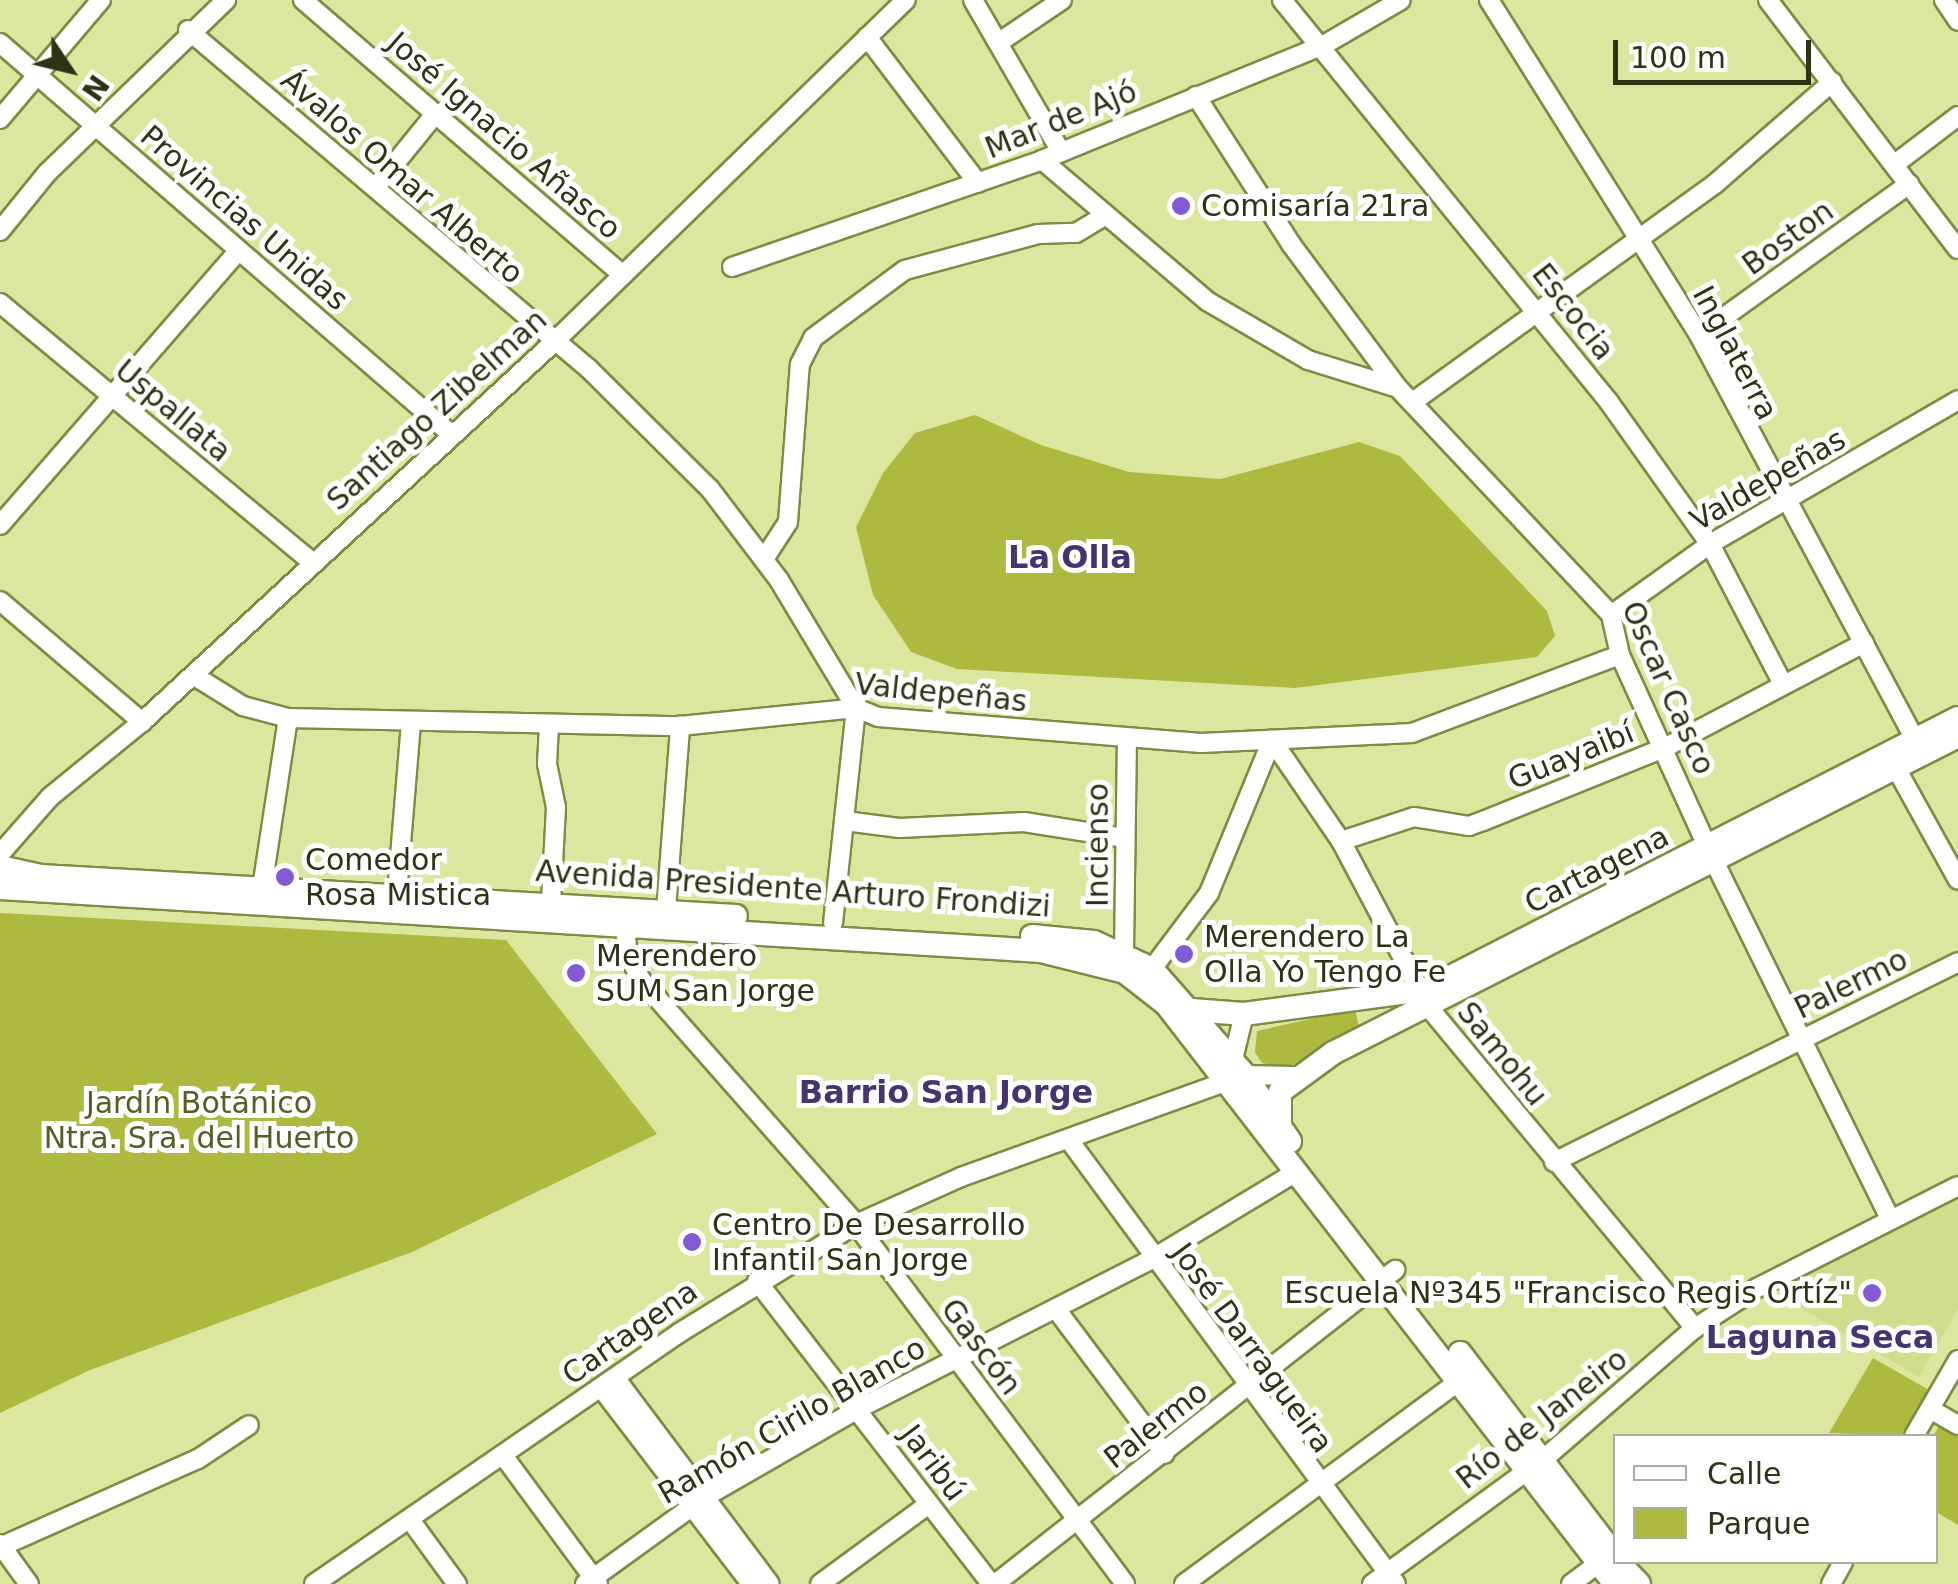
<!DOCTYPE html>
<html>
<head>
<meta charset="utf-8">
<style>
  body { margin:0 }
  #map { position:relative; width:1958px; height:1584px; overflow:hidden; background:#dce69e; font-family:"DejaVu Sans",sans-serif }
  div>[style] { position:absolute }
  .built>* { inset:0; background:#d1dc8c }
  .green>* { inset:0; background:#adb93f }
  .roads { filter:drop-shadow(2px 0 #818a45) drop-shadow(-2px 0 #818a45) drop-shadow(0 2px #818a45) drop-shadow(0 -2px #818a45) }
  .minor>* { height:18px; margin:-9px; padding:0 9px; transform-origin:9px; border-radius:9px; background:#fff }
  .major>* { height:22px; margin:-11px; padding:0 11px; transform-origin:11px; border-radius:11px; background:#fff }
  .dots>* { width:28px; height:28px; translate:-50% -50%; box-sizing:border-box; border:5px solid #fff; border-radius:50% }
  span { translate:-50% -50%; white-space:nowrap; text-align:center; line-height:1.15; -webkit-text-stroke:10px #fff; paint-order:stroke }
  .street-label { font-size:30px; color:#2f3316 }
  .poi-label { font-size:30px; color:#2f3316 }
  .left { translate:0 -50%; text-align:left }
  .right { translate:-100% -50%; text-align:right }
  .park-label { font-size:30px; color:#575d27 }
  .neighbourhood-label { font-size:32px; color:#463470; font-weight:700 }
  .legend { position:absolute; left:1613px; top:1434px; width:325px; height:130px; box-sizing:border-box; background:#fff; border:2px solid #acada2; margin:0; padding:12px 18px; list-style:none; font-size:30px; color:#2f3316 }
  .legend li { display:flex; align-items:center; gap:20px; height:50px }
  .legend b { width:50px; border:2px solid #acada2 }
  .north { position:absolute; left:20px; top:20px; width:100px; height:100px; -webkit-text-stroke:8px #fff; paint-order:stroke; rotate:125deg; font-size:28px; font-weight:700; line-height:40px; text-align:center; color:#2f3316 }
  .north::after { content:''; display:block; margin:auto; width:35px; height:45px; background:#2f3316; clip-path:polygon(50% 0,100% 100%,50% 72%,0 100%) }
  .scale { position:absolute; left:1613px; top:40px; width:198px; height:45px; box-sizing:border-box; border:5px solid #2f3316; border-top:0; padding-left:12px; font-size:30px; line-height:35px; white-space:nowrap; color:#2f3316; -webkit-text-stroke:8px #fff; paint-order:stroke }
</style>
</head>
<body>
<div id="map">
  <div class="built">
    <i style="clip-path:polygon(1958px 1199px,1958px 1309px,1919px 1377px,1787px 1300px,1785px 1286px)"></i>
  </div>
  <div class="green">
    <i style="clip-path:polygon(975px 415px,1041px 445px,1129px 472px,1220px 479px,1359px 442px,1400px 456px,1547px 611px,1555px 636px,1537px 657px,1295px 688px,957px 669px,911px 652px,873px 595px,856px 527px,883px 473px,915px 433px)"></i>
    <i style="clip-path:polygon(0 913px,506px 940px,657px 1134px,412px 1252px,90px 1370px,0 1413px)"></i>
    <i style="clip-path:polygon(1355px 1009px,1359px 1027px,1287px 1068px,1262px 1063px,1255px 1052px,1257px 1031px)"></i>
    <i style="clip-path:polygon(1873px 1358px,1929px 1390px,1903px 1436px,1829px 1433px)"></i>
    <i style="clip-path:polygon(1939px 1426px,1958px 1436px,1958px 1525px,1936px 1512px,1933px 1436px)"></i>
  </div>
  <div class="roads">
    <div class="minor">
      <i style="left:303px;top:0;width:422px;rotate:40.7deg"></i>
      <i style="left:973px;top:0;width:176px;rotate:59.9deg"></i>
      <i style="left:1282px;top:0;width:518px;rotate:50.87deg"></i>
      <i style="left:1609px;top:402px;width:174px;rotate:54.6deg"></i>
      <i style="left:1710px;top:544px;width:158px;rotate:62.5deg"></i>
      <i style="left:1489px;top:0;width:395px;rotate:57.9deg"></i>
      <i style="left:1699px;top:335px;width:460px;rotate:61.9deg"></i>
      <i style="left:1768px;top:0;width:313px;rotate:52.7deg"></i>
      <i style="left:1944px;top:0;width:25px;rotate:56deg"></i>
      <i style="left:188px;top:30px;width:525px;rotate:40.21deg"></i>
      <i style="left:589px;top:369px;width:170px;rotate:44.8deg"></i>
      <i style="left:710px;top:489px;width:114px;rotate:52.8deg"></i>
      <i style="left:779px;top:580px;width:149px;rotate:59deg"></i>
      <i style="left:856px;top:708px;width:216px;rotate:96.1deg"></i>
      <i style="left:867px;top:37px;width:183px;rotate:52.8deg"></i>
      <i style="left:0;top:43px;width:598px;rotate:40.93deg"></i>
      <i style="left:998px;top:43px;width:77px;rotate:-33.9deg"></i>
      <i style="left:1196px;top:96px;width:176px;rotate:57.3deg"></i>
      <i style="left:1291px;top:244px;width:179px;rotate:53.4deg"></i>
      <i style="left:1398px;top:388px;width:311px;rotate:46.8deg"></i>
      <i style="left:1611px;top:615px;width:41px;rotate:77.3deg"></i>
      <i style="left:1620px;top:655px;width:229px;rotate:65.5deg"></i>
      <i style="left:1715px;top:863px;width:396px;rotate:63.8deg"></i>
      <i style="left:0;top:119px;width:156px;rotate:-49.7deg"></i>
      <i style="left:1042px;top:160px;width:217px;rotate:40.5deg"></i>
      <i style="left:1207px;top:301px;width:117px;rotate:30.3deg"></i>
      <i style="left:1308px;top:360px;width:94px;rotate:17.3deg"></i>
      <i style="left:1895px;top:164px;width:79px;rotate:-37.3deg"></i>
      <i style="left:375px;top:188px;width:97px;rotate:-50.9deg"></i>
      <i style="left:0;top:231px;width:75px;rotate:-51deg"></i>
      <i style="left:47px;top:173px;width:249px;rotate:-44deg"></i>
      <i style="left:732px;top:267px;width:328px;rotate:-19deg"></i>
      <i style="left:1042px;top:160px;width:302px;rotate:-22.2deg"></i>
      <i style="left:1322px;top:46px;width:91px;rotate:-30.2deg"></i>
      <i style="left:0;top:303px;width:405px;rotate:39.7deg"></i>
      <i style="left:1699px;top:335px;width:259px;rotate:-35.7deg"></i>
      <i style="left:1414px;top:401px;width:372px;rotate:-35.8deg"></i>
      <i style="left:1716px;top:183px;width:154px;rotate:-41deg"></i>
      <i style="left:0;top:525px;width:364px;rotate:-49deg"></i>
      <i style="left:764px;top:559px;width:44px;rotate:-57deg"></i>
      <i style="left:788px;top:522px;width:158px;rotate:-85.7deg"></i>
      <i style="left:800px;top:364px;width:29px;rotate:-63deg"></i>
      <i style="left:813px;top:338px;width:114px;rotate:-36.5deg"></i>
      <i style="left:905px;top:270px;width:138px;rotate:-15.1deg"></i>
      <i style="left:1038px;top:234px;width:38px;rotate:-2deg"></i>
      <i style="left:1076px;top:233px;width:33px;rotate:-31deg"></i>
      <i style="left:0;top:601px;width:187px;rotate:40.4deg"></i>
      <i style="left:1611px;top:615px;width:122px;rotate:-35.6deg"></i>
      <i style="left:1710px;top:544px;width:287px;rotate:-30.1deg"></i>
      <i style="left:193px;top:675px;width:59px;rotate:31.8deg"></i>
      <i style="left:243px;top:706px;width:47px;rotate:14.9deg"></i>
      <i style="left:288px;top:718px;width:392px;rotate:1.2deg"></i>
      <i style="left:680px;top:726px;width:177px;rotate:-5.8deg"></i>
      <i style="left:856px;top:708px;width:24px;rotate:22deg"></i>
      <i style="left:878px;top:717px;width:324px;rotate:4.6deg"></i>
      <i style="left:1201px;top:743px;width:211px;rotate:-2.7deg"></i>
      <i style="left:1412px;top:733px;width:222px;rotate:-20.6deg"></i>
      <i style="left:549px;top:726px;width:38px;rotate:93deg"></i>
      <i style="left:547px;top:764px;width:44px;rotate:78.2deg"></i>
      <i style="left:556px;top:807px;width:94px;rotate:93deg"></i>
      <i style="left:1272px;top:740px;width:122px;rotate:55.7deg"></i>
      <i style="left:1341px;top:841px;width:190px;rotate:62.1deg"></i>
      <i style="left:1430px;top:1009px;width:415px;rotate:50.3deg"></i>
      <i style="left:1891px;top:759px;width:138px;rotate:61deg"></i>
      <i style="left:845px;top:821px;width:55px;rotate:7.3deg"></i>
      <i style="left:900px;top:828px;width:124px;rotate:-2.8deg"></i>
      <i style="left:1024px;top:822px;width:101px;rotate:9.1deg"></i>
      <i style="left:1341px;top:841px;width:77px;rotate:-18.2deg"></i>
      <i style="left:1414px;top:817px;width:56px;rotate:9.3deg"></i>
      <i style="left:1469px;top:826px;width:15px;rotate:-20deg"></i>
      <i style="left:1483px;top:821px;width:195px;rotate:-22deg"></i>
      <i style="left:1664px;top:748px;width:226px;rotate:-27.7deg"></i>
      <i style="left:0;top:854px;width:76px;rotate:-48.7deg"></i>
      <i style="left:50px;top:797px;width:119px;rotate:-39.2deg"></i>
      <i style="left:142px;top:722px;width:559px;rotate:-42.68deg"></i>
      <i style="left:553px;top:343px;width:492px;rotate:-44.2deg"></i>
      <i style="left:262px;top:888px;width:172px;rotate:-81.3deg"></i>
      <i style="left:397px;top:893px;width:170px;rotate:-85.3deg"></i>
      <i style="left:666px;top:910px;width:185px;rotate:-85.6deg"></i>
      <i style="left:625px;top:914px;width:39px;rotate:87deg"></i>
      <i style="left:627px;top:953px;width:32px;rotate:62deg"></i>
      <i style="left:642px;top:981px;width:324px;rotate:48.6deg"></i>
      <i style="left:856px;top:1224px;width:449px;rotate:53.2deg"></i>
      <i style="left:1124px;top:952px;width:214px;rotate:-89.2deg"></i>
      <i style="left:1152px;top:969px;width:95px;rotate:-53.1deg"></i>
      <i style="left:1209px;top:893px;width:165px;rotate:-67.6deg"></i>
      <i style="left:1231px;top:1068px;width:56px;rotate:-76.5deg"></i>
      <i style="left:1069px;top:1140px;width:551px;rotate:53.63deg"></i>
      <i style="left:1554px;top:1162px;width:451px;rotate:-26.3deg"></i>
      <i style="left:757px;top:1281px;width:383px;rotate:52.3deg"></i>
      <i style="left:1056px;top:1309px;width:181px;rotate:53.1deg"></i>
      <i style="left:616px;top:1379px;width:256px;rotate:53.1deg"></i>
      <i style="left:602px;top:1389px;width:245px;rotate:52.6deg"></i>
      <i style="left:1930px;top:1409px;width:32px;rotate:30deg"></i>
      <i style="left:1914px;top:1436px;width:88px;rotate:-59.9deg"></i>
      <i style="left:505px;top:1458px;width:157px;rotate:53.6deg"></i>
      <i style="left:411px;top:1521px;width:78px;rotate:53.9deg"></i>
      <i style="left:0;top:1544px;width:49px;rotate:54.1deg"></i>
      <i style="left:0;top:1547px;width:217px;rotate:-24deg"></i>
      <i style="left:198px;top:1459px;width:61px;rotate:-33.7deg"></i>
      <i style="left:314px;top:1584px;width:443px;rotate:-34.5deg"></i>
      <i style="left:679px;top:1333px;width:208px;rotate:-31.6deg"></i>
      <i style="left:856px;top:1224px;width:115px;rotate:-24.1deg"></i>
      <i style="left:961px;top:1177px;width:302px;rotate:-19.8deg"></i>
      <i style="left:1245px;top:1075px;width:49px;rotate:1.2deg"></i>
      <i style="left:585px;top:1584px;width:148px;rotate:-35.9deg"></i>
      <i style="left:705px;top:1497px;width:177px;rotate:-29.9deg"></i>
      <i style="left:858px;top:1409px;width:330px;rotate:-27deg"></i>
      <i style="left:1152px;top:1259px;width:168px;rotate:-31.1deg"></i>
      <i style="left:820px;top:1584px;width:135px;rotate:-36.3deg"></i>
      <i style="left:995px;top:1584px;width:509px;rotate:-38.13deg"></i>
      <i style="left:1184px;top:1584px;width:344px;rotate:-36.4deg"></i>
      <i style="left:1372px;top:1584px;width:215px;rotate:-36.1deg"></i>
      <i style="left:1546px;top:1457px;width:197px;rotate:-40.9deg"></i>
      <i style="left:1695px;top:1328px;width:74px;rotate:-32.8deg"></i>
      <i style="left:1757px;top:1288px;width:225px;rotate:-26.9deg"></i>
      <i style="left:1571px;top:1584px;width:35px;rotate:-37deg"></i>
      <i style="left:1831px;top:1584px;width:25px;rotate:-61deg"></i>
    </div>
    <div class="major">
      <i style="left:0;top:867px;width:42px;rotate:12.4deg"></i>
      <i style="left:41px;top:876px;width:696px;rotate:3.29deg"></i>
      <i style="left:0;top:888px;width:1043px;rotate:3.46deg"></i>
      <i style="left:1041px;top:951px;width:87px;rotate:14deg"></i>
      <i style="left:1125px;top:972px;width:52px;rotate:38deg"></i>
      <i style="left:1166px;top:1004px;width:733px;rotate:52.26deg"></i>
      <i style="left:1032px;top:936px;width:62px;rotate:5.5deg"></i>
      <i style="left:1094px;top:942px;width:64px;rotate:25deg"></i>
      <i style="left:1152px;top:969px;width:141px;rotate:48.7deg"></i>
      <i style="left:1245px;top:1075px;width:80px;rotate:55.7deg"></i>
      <i style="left:1192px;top:1010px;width:52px;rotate:4.4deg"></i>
      <i style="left:1244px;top:1014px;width:183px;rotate:-7.6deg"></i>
      <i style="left:1425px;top:990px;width:598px;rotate:-27.04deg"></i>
      <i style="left:1280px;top:1125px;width:33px;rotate:-90deg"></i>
      <i style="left:1280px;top:1092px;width:66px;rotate:-36.3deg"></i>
      <i style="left:1333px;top:1053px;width:701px;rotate:-26.89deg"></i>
      <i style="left:1460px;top:1353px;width:257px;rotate:52.6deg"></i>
      <i style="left:1618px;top:1562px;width:30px;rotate:46deg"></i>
    </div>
  </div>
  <div class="dots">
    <i style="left:1181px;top:206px;background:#815ad4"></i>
    <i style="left:285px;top:877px;background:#815ad4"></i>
    <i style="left:1184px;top:954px;background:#815ad4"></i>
    <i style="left:576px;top:973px;background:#815ad4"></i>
    <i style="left:692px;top:1242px;background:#815ad4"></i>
    <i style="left:1872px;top:1293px;background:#815ad4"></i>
  </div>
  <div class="street-label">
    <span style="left:1061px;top:120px;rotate:-22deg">Mar de Ajó</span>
    <span style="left:504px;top:136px;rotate:41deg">José Ignacio Añasco</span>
    <span style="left:402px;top:177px;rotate:41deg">Ávalos Omar Alberto</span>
    <span style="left:244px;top:218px;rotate:41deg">Provincias Unidas</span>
    <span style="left:1788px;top:238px;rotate:-36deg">Boston</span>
    <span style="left:1573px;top:312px;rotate:52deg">Escocia</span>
    <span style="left:1735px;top:353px;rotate:62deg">Inglaterra</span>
    <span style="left:437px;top:410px;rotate:-42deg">Santiago Zibelman</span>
    <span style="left:173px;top:411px;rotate:40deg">Uspallata</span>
    <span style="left:1768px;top:480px;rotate:-30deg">Valdepeñas</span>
    <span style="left:1668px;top:688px;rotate:66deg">Oscar Casco</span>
    <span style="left:941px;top:693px;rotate:6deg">Valdepeñas</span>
    <span style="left:1571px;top:756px;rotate:-22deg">Guayaibí</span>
    <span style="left:1098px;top:845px;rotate:-90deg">Incienso</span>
    <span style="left:1597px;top:870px;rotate:-27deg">Cartagena</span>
    <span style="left:793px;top:889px;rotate:4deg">Avenida Presidente Arturo Frondizi</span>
    <span style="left:1851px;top:984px;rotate:-26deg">Palermo</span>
    <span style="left:1502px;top:1054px;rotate:51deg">Samohu</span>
    <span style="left:630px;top:1333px;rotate:-35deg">Cartagena</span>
    <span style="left:981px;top:1347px;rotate:53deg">Gascón</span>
    <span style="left:1252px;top:1348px;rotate:54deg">José Darragueira</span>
    <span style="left:1542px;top:1419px;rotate:-38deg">Río de Janeiro</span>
    <span style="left:792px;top:1421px;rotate:-30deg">Ramón Cirilo Blanco</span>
    <span style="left:1156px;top:1425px;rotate:-38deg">Palermo</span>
    <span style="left:933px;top:1463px;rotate:53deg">Jaribú</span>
  </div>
  <div class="poi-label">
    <span class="left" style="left:1201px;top:206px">Comisaría 21ra</span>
    <span class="left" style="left:305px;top:877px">Comedor<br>Rosa Mistica</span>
    <span class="left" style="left:1204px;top:954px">Merendero La<br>Olla Yo Tengo Fe</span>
    <span class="left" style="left:596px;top:973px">Merendero<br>SUM San Jorge</span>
    <span class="left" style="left:712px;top:1242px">Centro De Desarrollo<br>Infantil San Jorge</span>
    <span class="right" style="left:1852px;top:1293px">Escuela Nº345 "Francisco Regis Ortíz"</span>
  </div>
  <div class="park-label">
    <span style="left:199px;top:1120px">Jardín Botánico<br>Ntra. Sra. del Huerto</span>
  </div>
  <div class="neighbourhood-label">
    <span style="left:1070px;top:557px">La Olla</span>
    <span style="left:946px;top:1092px">Barrio San Jorge</span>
    <span style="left:1820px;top:1337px">Laguna Seca</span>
  </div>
  <ul class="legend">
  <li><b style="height:12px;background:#fff"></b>Calle</li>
  <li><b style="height:28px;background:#adb93f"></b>Parque</li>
  </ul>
  <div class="north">N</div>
  <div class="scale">100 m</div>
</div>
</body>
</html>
